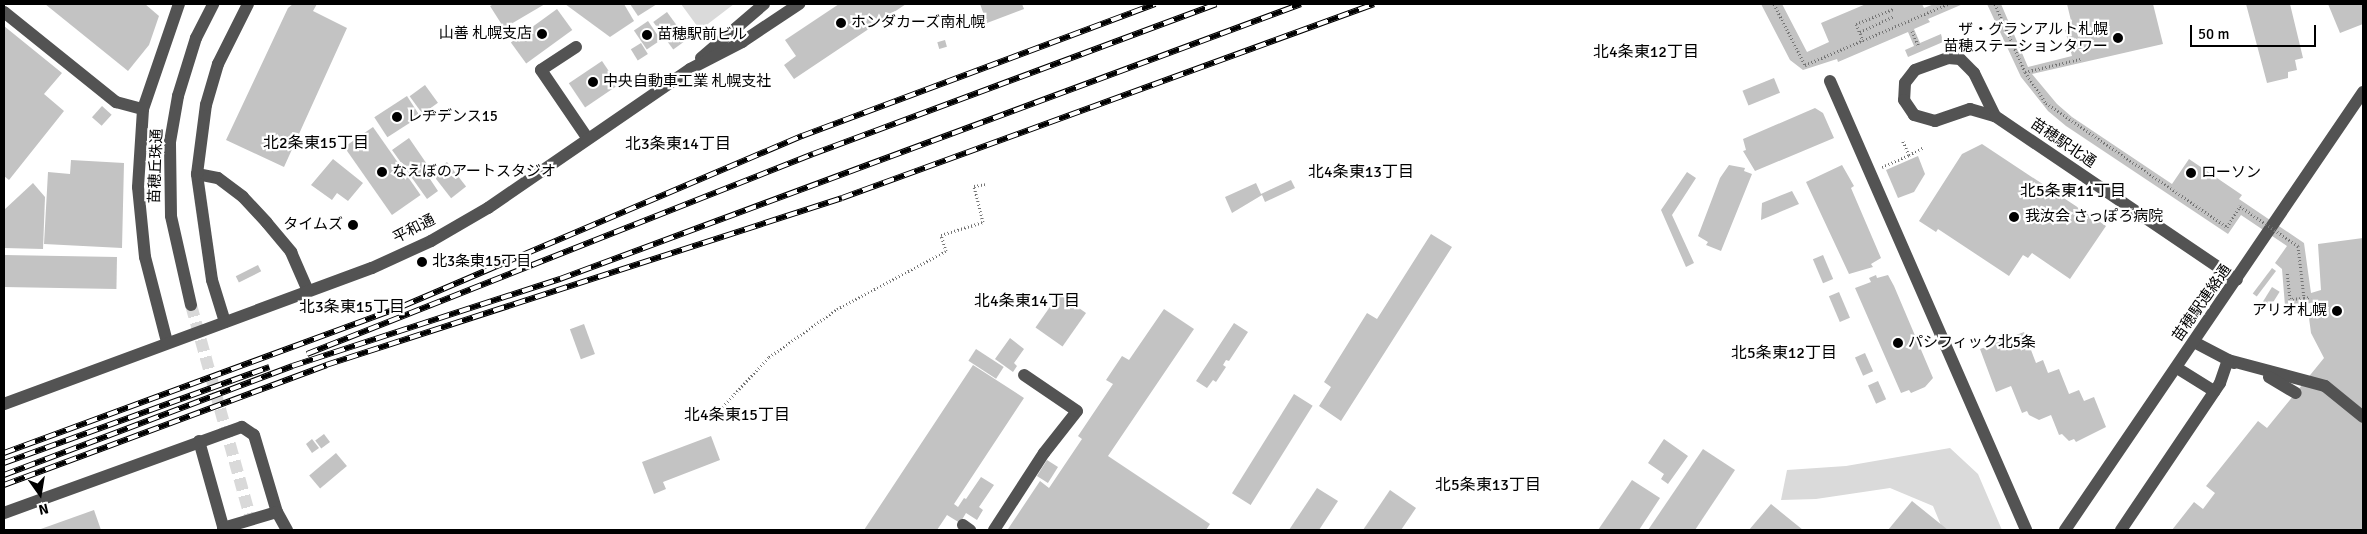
<!DOCTYPE html>
<html>
<head>
<meta charset="utf-8">
<style>
  body { margin:0 }
  #map { position:relative; width:2367px; height:534px; overflow:hidden; background:#fff; font-family:Signika,"Noto Sans JP",sans-serif }
  div>[style] { position:absolute }
  .green>* { inset:0; background:#dadada }
  .building>* { inset:0; background:#c3c3c3; transform-origin:0 0 }
  .minor-tunnel>* { height:12px; margin-top:-6px; transform-origin:0; background:repeating-linear-gradient(90deg,#d9d9d9 0 12px,transparent 0 18px) }
  .path>* { height:3px; margin-top:-1.5px; transform-origin:0; background:repeating-linear-gradient(90deg,#757575 0 1px,transparent 0 3.5px) }
  .minor>* { height:12px; margin:-6px; padding:0 6px; transform-origin:6px; border-radius:6px; background:#535353 }
  .rail>* { height:5.5px; margin-top:-2.75px; transform-origin:0; background:repeating-linear-gradient(90deg,#fff 0 11px,#000 0 22px); box-sizing:border-box; border-block:1px solid #000 }
  .path-bridge>* { height:3px; margin-top:-1.5px; transform-origin:0; background:repeating-linear-gradient(90deg,#757575 0 1px,transparent 0 3.5px) }
  .dots>* { width:14px; height:14px; translate:-50% -50%; box-sizing:border-box; border:2px solid #fff; border-radius:50% }
  span { translate:-50% -50%; white-space:nowrap; text-align:center; line-height:1.15; -webkit-text-stroke:4.5px #fff; paint-order:stroke }
  .poi-label { font-size:15px; color:#000 }
  .left { translate:0 -50%; text-align:left }
  .right { translate:-100% -50%; text-align:right }
  .street-label { font-size:15px; color:#000 }
  .neighbourhood-label { font-size:16px; color:#000 }
  .frame { position:absolute; inset:0; border:5px solid #000; pointer-events:none }
  .north { position:absolute; left:15px; top:469px; width:50px; height:50px; -webkit-text-stroke:4px #fff; paint-order:stroke; rotate:167deg; font-size:14px; font-weight:700; line-height:20px; text-align:center; color:#000 }
  .north::after { content:''; display:block; margin:auto; width:18px; height:22px; background:#000; clip-path:polygon(50% 0,100% 100%,50% 72%,0 100%) }
  .scale { position:absolute; left:2190px; top:25px; width:126px; height:22px; box-sizing:border-box; border:2px solid #000; border-top:0; padding-left:6px; font-size:15px; line-height:18px; white-space:nowrap; color:#000; -webkit-text-stroke:4px #fff; paint-order:stroke }
</style>
</head>
<body>
<div id="map">
  <div class="green">
    <i style="clip-path:polygon(681px 4px,734px 4px,700px 30px)"></i>
    <i style="clip-path:polygon(1950px 448px,1978px 474px,2002px 530px,1943px 530px,1933px 506px,1890px 488px,1816px 499px,1781px 500px,1787px 470px,1846px 466px)"></i>
  </div>
  <div class="building">
    <i style="clip-path:polygon(45px 4px,145px 4px,159px 16px,149px 45px,128px 71px)"></i>
    <i style="clip-path:polygon(293px 4px,317px 4px,313px 11px,347px 28px,284px 167px,226px 140px,288px 8px)"></i>
    <i style="clip-path:polygon(494px 4px,545px 4px,504px 28px,490px 6px)"></i>
    <i style="clip-path:polygon(565px 4px,624px 4px,634px 21px,610px 37px)"></i>
    <i style="clip-path:polygon(630px 4px,657px 4px,638px 16px)"></i>
    <i style="clip-path:polygon(839px 4px,906px 4px,794px 79px,784px 65px,796px 56px,785px 40px)"></i>
    <i style="clip-path:polygon(980px 4px,1022px 4px,1024px 9px,987px 23px)"></i>
    <i style="clip-path:polygon(1761px 4px,1782px 4px,1807px 52px,1829px 42px,1821px 23px,1866px 4px,1922px 4px,1924px 8px,1934px 4px,1963px 4px,1928px 19px,1930px 22px,1914px 29px,1920px 43px,1941px 34px,1943px 42px,1908px 57px,1905px 50px,1914px 46px,1908px 32px,1838px 62px,1837px 59px,1803px 70px,1790px 60px)"></i>
    <i style="clip-path:polygon(1987px 4px,2001px 4px,2028px 67px,2072px 56px,2065px 30px,2073px 29px,2067px 4px,2153px 4px,2163px 44px,2032px 74px,2057px 104px,2072px 117px,2172px 184px,2189px 159px,2242px 195px,2239px 199px,2304px 243px,2311px 293px,2321px 290px,2318px 244px,2363px 238px,2363px 530px,2172px 530px,2194px 502px,2203px 509px,2215px 493px,2206px 486px,2258px 421px,2267px 428px,2324px 358px,2311px 333px,2309px 318px,2311px 303px,2285px 306px,2282px 269px,2275px 263px,2287px 246px,2241px 215px,2228px 234px,2066px 126px,2048px 111px,2021px 77px)"></i>
    <i style="clip-path:polygon(2246px 4px,2290px 4px,2303px 58px,2295px 60px,2297px 70px,2288px 72px,2288px 78px,2267px 83px)"></i>
    <i style="clip-path:polygon(2328px 4px,2363px 4px,2363px 24px,2340px 33px)"></i>
    <i style="left:557px;top:9px;width:26px;height:57px;rotate:54deg"></i>
    <i style="left:667px;top:12px;width:34px;height:17px;rotate:54deg"></i>
    <i style="left:648px;top:21px;width:23px;height:17px;rotate:56deg"></i>
    <i style="clip-path:polygon(4px 26px,62px 73px,44px 94px,64px 111px,9px 180px,4px 176px)"></i>
    <i style="left:945px;top:40px;width:7px;height:8px;rotate:74deg"></i>
    <i style="left:641px;top:43px;width:13px;height:12px;rotate:58deg"></i>
    <i style="left:602px;top:61px;width:29px;height:40px;rotate:56deg"></i>
    <i style="left:1774px;top:78px;width:16px;height:34px;rotate:68deg"></i>
    <i style="left:425px;top:85px;width:22px;height:19px;rotate:54deg"></i>
    <i style="left:407px;top:96px;width:24px;height:39px;rotate:57deg"></i>
    <i style="left:102px;top:106px;width:13px;height:15px;rotate:42deg"></i>
    <i style="clip-path:polygon(1815px 108px,1823px 113px,1834px 138px,1755px 171px,1743px 151px,1746px 150px,1743px 139px)"></i>
    <i style="left:373px;top:127px;width:83px;height:35px;rotate:55deg"></i>
    <i style="clip-path:polygon(409px 138px,431px 170px,426px 173px,438px 191px,427px 199px,392px 150px)"></i>
    <i style="clip-path:polygon(1982px 144px,2106px 226px,2070px 279px,2032px 253px,2028px 258px,2023px 255px,2009px 276px,1938px 229px,1936px 232px,1919px 221px,1962px 154px)"></i>
    <i style="clip-path:polygon(1918px 156px,1925px 174px,1914px 192px,1898px 198px,1886px 170px)"></i>
    <i style="clip-path:polygon(333px 159px,363px 183px,348px 201px,337px 193px,332px 200px,311px 185px)"></i>
    <i style="clip-path:polygon(71px 160px,124px 163px,122px 248px,44px 244px,48px 172px,70px 174px)"></i>
    <i style="left:447px;top:162px;width:31px;height:19px;rotate:52deg"></i>
    <i style="clip-path:polygon(1729px 165px,1745px 168px,1744px 171px,1752px 174px,1721px 251px,1706px 245px,1708px 242px,1698px 236px,1720px 178px)"></i>
    <i style="clip-path:polygon(1842px 165px,1854px 186px,1851px 188px,1881px 258px,1871px 264px,1873px 267px,1849px 274px,1806px 182px)"></i>
    <i style="clip-path:polygon(1687px 172px,1696px 178px,1672px 215px,1694px 263px,1686px 267px,1661px 210px)"></i>
    <i style="clip-path:polygon(1291px 180px,1295px 188px,1265px 202px,1262px 195px,1232px 213px,1225px 197px,1256px 183px,1261px 194px)"></i>
    <i style="clip-path:polygon(33px 183px,45px 197px,43px 249px,4px 248px,4px 210px)"></i>
    <i style="clip-path:polygon(1792px 191px,1799px 204px,1761px 220px,1762px 203px)"></i>
    <i style="clip-path:polygon(1431px 234px,1452px 247px,1341px 421px,1319px 406px,1331px 387px,1324px 382px,1367px 313px,1377px 319px)"></i>
    <i style="left:4px;top:255px;width:113px;height:32px;rotate:1deg"></i>
    <i style="left:1823px;top:255px;width:26px;height:11px;rotate:67deg"></i>
    <i style="left:258px;top:265px;width:7px;height:25px;rotate:63deg"></i>
    <i style="left:2272px;top:268px;width:5px;height:32px;rotate:37deg"></i>
    <i style="clip-path:polygon(1876px 275px,1877px 278px,1888px 275px,1894px 286px,1933px 378px,1925px 387px,1911px 393px,1909px 390px,1901px 393px,1855px 288px,1871px 282px,1869px 278px)"></i>
    <i style="left:2272px;top:287px;width:9px;height:17px;rotate:32deg"></i>
    <i style="left:1839px;top:292px;width:28px;height:11px;rotate:67deg"></i>
    <i style="left:1059px;top:294px;width:33px;height:41px;rotate:35deg"></i>
    <i style="clip-path:polygon(1164px 309px,1194px 329px,1108px 456px,1210px 524px,1206px 530px,1008px 529px,1040px 481px,1049px 488px,1082px 439px,1078px 436px,1113px 384px,1106px 380px,1122px 356px,1129px 360px)"></i>
    <i style="clip-path:polygon(1234px 323px,1248px 332px,1229px 361px,1226px 360px,1223px 365px,1226px 367px,1216px 382px,1213px 380px,1207px 388px,1196px 381px)"></i>
    <i style="left:584px;top:324px;width:32px;height:15px;rotate:70deg"></i>
    <i style="clip-path:polygon(2024px 332px,2036px 363px,2043px 360px,2048px 373px,2059px 369px,2069px 394px,2079px 390px,2084px 401px,2094px 397px,2106px 427px,2076px 442px,2074px 439px,2069px 441px,2062px 434px,2059px 435px,2051px 415px,2039px 420px,2029px 415px,2027px 411px,2022px 413px,2011px 386px,1996px 392px,1980px 349px)"></i>
    <i style="clip-path:polygon(1010px 338px,1024px 349px,1014px 363px,1017px 366px,1013px 372px,995px 359px)"></i>
    <i style="left:976px;top:349px;width:33px;height:14px;rotate:33deg"></i>
    <i style="left:1865px;top:353px;width:20px;height:11px;rotate:66deg"></i>
    <i style="clip-path:polygon(973px 365px,1024px 398px,954px 504px,958px 507px,964px 498px,966px 499px,981px 477px,994px 485px,979px 507px,983px 510px,977px 520px,966px 513px,960px 523px,947px 515px,937px 530px,864px 530px)"></i>
    <i style="left:1878px;top:381px;width:20px;height:11px;rotate:66deg"></i>
    <i style="left:1294px;top:394px;width:22px;height:117px;rotate:32deg"></i>
    <i style="left:324px;top:434px;width:10px;height:11px;rotate:53deg"></i>
    <i style="clip-path:polygon(711px 436px,720px 460px,663px 482px,666px 489px,654px 494px,642px 462px)"></i>
    <i style="clip-path:polygon(312px 439px,319px 448px,312px 453px,306px 444px)"></i>
    <i style="clip-path:polygon(1664px 439px,1688px 456px,1668px 484px,1661px 479px,1664px 474px,1648px 463px)"></i>
    <i style="clip-path:polygon(1703px 449px,1735px 470px,1695px 530px,1648px 530px)"></i>
    <i style="left:336px;top:453px;width:17px;height:35px;rotate:50deg"></i>
    <i style="left:1047px;top:460px;width:13px;height:19px;rotate:32deg"></i>
    <i style="clip-path:polygon(1632px 480px,1660px 498px,1639px 530px,1598px 530px)"></i>
    <i style="clip-path:polygon(1317px 488px,1338px 501px,1319px 530px,1289px 530px)"></i>
    <i style="clip-path:polygon(1390px 490px,1416px 508px,1401px 530px,1363px 530px)"></i>
    <i style="clip-path:polygon(1912px 501px,1948px 530px,1888px 530px)"></i>
    <i style="clip-path:polygon(1771px 504px,1803px 530px,1749px 530px)"></i>
    <i style="clip-path:polygon(94px 510px,101px 530px,38px 530px)"></i>
  </div>
  <div class="minor-tunnel">
    <i style="left:191px;top:305px;width:234px;rotate:74.4deg"></i>
  </div>
  <div class="path">
    <i style="left:1774px;top:4px;width:68px;rotate:63.1deg"></i>
    <i style="left:1805px;top:65px;width:155px;rotate:-23.1deg"></i>
    <i style="left:1995px;top:4px;width:74px;rotate:66.2deg"></i>
    <i style="left:2025px;top:72px;width:37px;rotate:56deg"></i>
    <i style="left:2046px;top:103px;width:219px;rotate:34.4deg"></i>
    <i style="left:2227px;top:227px;width:25px;rotate:-58deg"></i>
    <i style="left:2240px;top:206px;width:14px;rotate:36deg"></i>
    <i style="left:1912px;top:31px;width:17px;rotate:66deg"></i>
    <i style="left:1860px;top:32px;width:38px;rotate:-25deg"></i>
    <i style="left:1863px;top:41px;width:18px;rotate:-112deg"></i>
    <i style="left:1856px;top:24px;width:40px;rotate:-22deg"></i>
    <i style="left:2025px;top:72px;width:57px;rotate:-13.3deg"></i>
    <i style="left:1909px;top:155px;width:17px;rotate:-28deg"></i>
    <i style="left:1882px;top:167px;width:30px;rotate:-24deg"></i>
    <i style="left:1909px;top:155px;width:17px;rotate:-114deg"></i>
    <i style="left:2304px;top:298px;width:7px;rotate:-8deg"></i>
    <i style="left:713px;top:417px;width:82px;rotate:-47deg"></i>
    <i style="left:769px;top:357px;width:83px;rotate:-35.2deg"></i>
    <i style="left:837px;top:309px;width:123px;rotate:-28deg"></i>
    <i style="left:946px;top:251px;width:17px;rotate:-107deg"></i>
    <i style="left:941px;top:235px;width:44px;rotate:-17.2deg"></i>
    <i style="left:983px;top:222px;width:37px;rotate:-104deg"></i>
    <i style="left:974px;top:186px;width:12px;rotate:-9deg"></i>
  </div>
  <div class="minor">
    <i style="left:4px;top:12px;width:144px;rotate:38.8deg"></i>
    <i style="left:116px;top:102px;width:28px;rotate:15deg"></i>
    <i style="left:576px;top:47px;width:42px;rotate:146.7deg"></i>
    <i style="left:541px;top:70px;width:83px;rotate:55.7deg"></i>
    <i style="left:701px;top:58px;width:83px;rotate:-40.6deg"></i>
    <i style="left:1830px;top:81px;width:490px;rotate:66.4deg"></i>
    <i style="left:1995px;top:116px;width:48px;rotate:-116deg"></i>
    <i style="left:1974px;top:73px;width:20px;rotate:-135deg"></i>
    <i style="left:1960px;top:59px;width:12px;rotate:-175deg"></i>
    <i style="left:1948px;top:58px;width:35px;rotate:160deg"></i>
    <i style="left:1915px;top:70px;width:16px;rotate:128deg"></i>
    <i style="left:1905px;top:83px;width:17px;rotate:93deg"></i>
    <i style="left:1904px;top:100px;width:18px;rotate:56deg"></i>
    <i style="left:1914px;top:115px;width:22px;rotate:16deg"></i>
    <i style="left:1935px;top:121px;width:37px;rotate:-19deg"></i>
    <i style="left:1970px;top:109px;width:26px;rotate:16deg"></i>
    <i style="left:1995px;top:116px;width:292px;rotate:34.1deg"></i>
    <i style="left:197px;top:174px;width:21px;rotate:11deg"></i>
    <i style="left:218px;top:178px;width:31px;rotate:37deg"></i>
    <i style="left:243px;top:197px;width:35px;rotate:47deg"></i>
    <i style="left:267px;top:223px;width:38px;rotate:50deg"></i>
    <i style="left:291px;top:252px;width:43px;rotate:66.4deg"></i>
    <i style="left:191px;top:305px;width:91px;rotate:-102.7deg"></i>
    <i style="left:171px;top:216px;width:74px;rotate:-90.8deg"></i>
    <i style="left:170px;top:142px;width:47px;rotate:-80.1deg"></i>
    <i style="left:178px;top:96px;width:61px;rotate:-72.8deg"></i>
    <i style="left:196px;top:38px;width:38px;rotate:-63deg"></i>
    <i style="left:225px;top:322px;width:44px;rotate:-107.2deg"></i>
    <i style="left:212px;top:280px;width:107px;rotate:-98.1deg"></i>
    <i style="left:197px;top:174px;width:70px;rotate:-82.6deg"></i>
    <i style="left:206px;top:105px;width:43px;rotate:-73.7deg"></i>
    <i style="left:218px;top:64px;width:67px;rotate:-63.4deg"></i>
    <i style="left:167px;top:342px;width:88px;rotate:-104.5deg"></i>
    <i style="left:145px;top:257px;width:70px;rotate:-95.7deg"></i>
    <i style="left:138px;top:187px;width:78px;rotate:-86.3deg"></i>
    <i style="left:143px;top:109px;width:111px;rotate:-71.1deg"></i>
    <i style="left:2194px;top:342px;width:45px;rotate:27.7deg"></i>
    <i style="left:2228px;top:360px;width:100px;rotate:15deg"></i>
    <i style="left:2325px;top:386px;width:49px;rotate:39.2deg"></i>
    <i style="left:2177px;top:368px;width:44px;rotate:31.9deg"></i>
    <i style="left:2269px;top:377px;width:31px;rotate:31deg"></i>
    <i style="left:4px;top:404px;width:392px;rotate:-20.3deg"></i>
    <i style="left:372px;top:268px;width:65px;rotate:-24.6deg"></i>
    <i style="left:431px;top:241px;width:66px;rotate:-30.1deg"></i>
    <i style="left:488px;top:208px;width:245px;rotate:-34.5deg"></i>
    <i style="left:690px;top:69px;width:59px;rotate:-27.4deg"></i>
    <i style="left:742px;top:42px;width:69px;rotate:-33.7deg"></i>
    <i style="left:199px;top:441px;width:92px;rotate:74.3deg"></i>
    <i style="left:4px;top:513px;width:253px;rotate:-19.9deg"></i>
    <i style="left:242px;top:427px;width:14px;rotate:34deg"></i>
    <i style="left:254px;top:435px;width:80px;rotate:73.4deg"></i>
    <i style="left:277px;top:512px;width:21px;rotate:61deg"></i>
    <i style="left:963px;top:525px;width:9px;rotate:36deg"></i>
    <i style="left:223px;top:528px;width:56px;rotate:-16.5deg"></i>
    <i style="left:994px;top:530px;width:92px;rotate:-57deg"></i>
    <i style="left:1044px;top:453px;width:53px;rotate:-51.8deg"></i>
    <i style="left:1077px;top:411px;width:64px;rotate:-145.8deg"></i>
    <i style="left:2065px;top:530px;width:530px;rotate:-55.77deg"></i>
    <i style="left:2121px;top:530px;width:177px;rotate:-56deg"></i>
    <i style="left:2220px;top:383px;width:24px;rotate:-71deg"></i>
  </div>
  <div class="rail">
    <i style="left:307px;top:354px;width:544px;rotate:-21.57deg"></i>
    <i style="left:813px;top:154px;width:430px;rotate:-20.4deg"></i>
    <i style="left:4px;top:453px;width:425px;rotate:-20.2deg"></i>
    <i style="left:403px;top:306px;width:434px;rotate:-23.1deg"></i>
    <i style="left:802px;top:136px;width:377px;rotate:-20.5deg"></i>
    <i style="left:4px;top:463px;width:282px;rotate:-19.9deg"></i>
    <i style="left:4px;top:475px;width:308px;rotate:-20.7deg"></i>
    <i style="left:292px;top:366px;width:282px;rotate:-18deg"></i>
    <i style="left:560px;top:279px;width:790px;rotate:-20.36deg"></i>
    <i style="left:4px;top:485px;width:344px;rotate:-20.4deg"></i>
    <i style="left:326px;top:365px;width:542px;rotate:-17.93deg"></i>
    <i style="left:842px;top:198px;width:566px;rotate:-20.03deg"></i>
  </div>
  <div class="path-bridge">
    <i style="left:2251px;top:214px;width:57px;rotate:34.2deg"></i>
    <i style="left:2298px;top:246px;width:52px;rotate:83.4deg"></i>
    <i style="left:2304px;top:298px;width:14px;rotate:176deg"></i>
    <i style="left:2290px;top:299px;width:27px;rotate:-96deg"></i>
  </div>
  <div class="dots">
    <i style="left:841px;top:23px;background:#000"></i>
    <i style="left:542px;top:34px;background:#000"></i>
    <i style="left:647px;top:35px;background:#000"></i>
    <i style="left:2118px;top:38px;background:#000"></i>
    <i style="left:593px;top:82px;background:#000"></i>
    <i style="left:397px;top:117px;background:#000"></i>
    <i style="left:382px;top:172px;background:#000"></i>
    <i style="left:2191px;top:173px;background:#000"></i>
    <i style="left:2014px;top:217px;background:#000"></i>
    <i style="left:353px;top:225px;background:#000"></i>
    <i style="left:422px;top:262px;background:#000"></i>
    <i style="left:2337px;top:311px;background:#000"></i>
    <i style="left:1898px;top:343px;background:#000"></i>
  </div>
  <div class="poi-label">
    <span class="left" style="left:851px;top:23px">ホンダカーズ南札幌</span>
    <span class="right" style="left:2108px;top:38px">ザ・グランアルト札幌<br>苗穂ステーションタワー</span>
    <span class="right" style="left:532px;top:34px">山善 札幌支店</span>
    <span class="left" style="left:657px;top:35px">苗穂駅前ビル</span>
    <span class="left" style="left:603px;top:82px">中央自動車工業 札幌支社</span>
    <span class="left" style="left:407px;top:117px">レヂデンス15</span>
    <span class="left" style="left:392px;top:172px">なえぼのアートスタジオ</span>
    <span class="left" style="left:2201px;top:173px">ローソン</span>
    <span class="left" style="left:2025px;top:217px">我汝会 さっぽろ病院</span>
    <span class="right" style="left:343px;top:225px">タイムズ</span>
    <span class="left" style="left:432px;top:262px">北3条東15丁目</span>
    <span class="right" style="left:2327px;top:311px">アリオ札幌</span>
    <span class="left" style="left:1908px;top:343px">パシフィック北5条</span>
  </div>
  <div class="street-label">
    <span style="left:2063px;top:143px;rotate:34deg">苗穂駅北通</span>
    <span style="left:156px;top:166px;rotate:-88deg">苗穂丘珠通</span>
    <span style="left:414px;top:229px;rotate:-27deg">平和通</span>
    <span style="left:2202px;top:303px;rotate:-55deg">苗穂駅連絡通</span>
  </div>
  <div class="neighbourhood-label">
    <span style="left:1646px;top:52px">北4条東12丁目</span>
    <span style="left:316px;top:143px">北2条東15丁目</span>
    <span style="left:678px;top:144px">北3条東14丁目</span>
    <span style="left:1361px;top:172px">北4条東13丁目</span>
    <span style="left:2073px;top:191px">北5条東11丁目</span>
    <span style="left:1027px;top:301px">北4条東14丁目</span>
    <span style="left:352px;top:307px">北3条東15丁目</span>
    <span style="left:1784px;top:353px">北5条東12丁目</span>
    <span style="left:737px;top:415px">北4条東15丁目</span>
    <span style="left:1488px;top:485px">北5条東13丁目</span>
  </div>
  <div class="frame"></div>
  <div class="north">N</div>
  <div class="scale">50 m</div>
</div>
</body>
</html>
